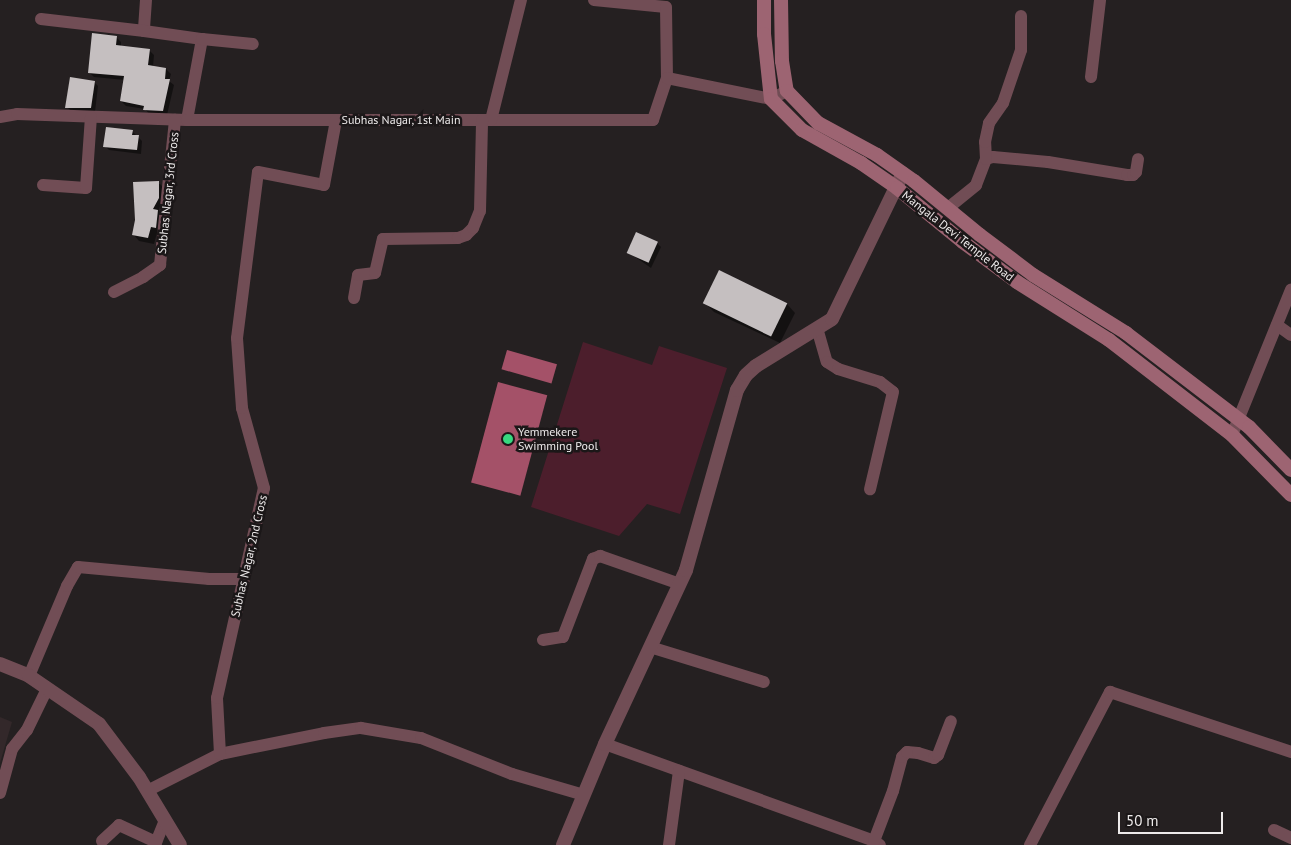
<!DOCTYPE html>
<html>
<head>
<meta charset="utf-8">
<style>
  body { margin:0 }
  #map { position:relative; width:1291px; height:845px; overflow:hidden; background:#252021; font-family:"PT Sans",sans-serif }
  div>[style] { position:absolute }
  .built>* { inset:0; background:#33282a }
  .green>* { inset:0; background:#4c1e2c }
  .water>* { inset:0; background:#a45168; transform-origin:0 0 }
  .shadow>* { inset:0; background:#0007 }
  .building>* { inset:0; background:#c5bfc0; transform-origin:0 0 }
  .minor>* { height:12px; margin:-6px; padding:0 6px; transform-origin:6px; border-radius:6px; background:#714d55 }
  .tertiary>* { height:14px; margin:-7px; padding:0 7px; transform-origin:7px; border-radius:7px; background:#714d55 }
  .secondary>* { height:14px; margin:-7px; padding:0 7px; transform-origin:7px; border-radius:7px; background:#9d6472 }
  .dots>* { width:14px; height:14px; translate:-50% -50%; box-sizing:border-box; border:2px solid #1b1718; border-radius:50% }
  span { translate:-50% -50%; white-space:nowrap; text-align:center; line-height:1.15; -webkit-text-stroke:5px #1b1718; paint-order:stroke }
  .street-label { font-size:12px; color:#edeaea }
  .poi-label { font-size:12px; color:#edeaea }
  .left { translate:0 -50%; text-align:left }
  .scale { position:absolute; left:1118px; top:812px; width:105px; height:22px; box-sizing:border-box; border:2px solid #edeaea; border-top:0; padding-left:6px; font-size:15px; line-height:18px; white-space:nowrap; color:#edeaea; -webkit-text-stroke:4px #1b1718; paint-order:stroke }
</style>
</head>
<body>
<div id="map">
  <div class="built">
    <i style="clip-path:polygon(0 717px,12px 722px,0 763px)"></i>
  </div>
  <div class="green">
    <i style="clip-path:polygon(583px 342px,652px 365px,659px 346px,727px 368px,680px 514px,647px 504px,619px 536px,531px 507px)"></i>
  </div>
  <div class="water">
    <i style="left:507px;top:350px;width:52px;height:20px;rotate:16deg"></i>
    <i style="left:498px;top:382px;width:51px;height:104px;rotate:15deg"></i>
  </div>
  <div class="shadow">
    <i style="clip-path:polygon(116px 37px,121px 42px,121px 47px,149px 50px,154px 55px,153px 67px,166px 69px,171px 74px,169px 81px,174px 85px,167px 115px,150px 115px,145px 109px,126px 106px,121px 101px,125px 80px,94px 77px,89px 72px)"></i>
    <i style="clip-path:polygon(94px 82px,98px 86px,95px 112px,71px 111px,67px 107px)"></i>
    <i style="clip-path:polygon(132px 131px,142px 141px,141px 154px,109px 150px,105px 146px)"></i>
    <i style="clip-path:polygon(134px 183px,160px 184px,166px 190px,162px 234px,157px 233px,154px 244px,139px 241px,133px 234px,136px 220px)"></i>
    <i style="clip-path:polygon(657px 243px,661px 247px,651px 268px,628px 252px)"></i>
    <i style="clip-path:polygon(706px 304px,787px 304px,795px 313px,780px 343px,714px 312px)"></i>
  </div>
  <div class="building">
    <i style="clip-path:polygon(92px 33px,117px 36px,116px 45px,150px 49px,148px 65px,166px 68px,165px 79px,170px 79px,163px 111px,143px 110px,144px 106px,120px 101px,124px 76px,88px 73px)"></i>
    <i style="clip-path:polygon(70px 77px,95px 81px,91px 108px,65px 108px)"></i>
    <i style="clip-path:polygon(106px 127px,133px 130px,132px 135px,139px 135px,137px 150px,103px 147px)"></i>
    <i style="clip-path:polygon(159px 181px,159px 198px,153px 209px,158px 210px,156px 228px,151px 227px,148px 238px,132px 235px,135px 220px,133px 182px)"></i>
    <i style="left:636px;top:232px;width:24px;height:23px;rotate:24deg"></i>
    <i style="left:719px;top:270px;width:76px;height:37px;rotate:26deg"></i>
  </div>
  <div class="minor">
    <i style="left:146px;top:0;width:31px;rotate:94deg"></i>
    <i style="left:144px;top:31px;width:59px;rotate:7.9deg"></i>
    <i style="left:202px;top:39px;width:82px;rotate:100.5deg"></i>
    <i style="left:594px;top:0;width:72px;rotate:5.6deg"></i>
    <i style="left:666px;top:7px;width:71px;rotate:89.2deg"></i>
    <i style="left:41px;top:19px;width:104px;rotate:6.6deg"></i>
    <i style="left:202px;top:39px;width:51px;rotate:5.6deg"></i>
    <i style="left:1091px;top:77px;width:78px;rotate:-83.3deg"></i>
    <i style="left:0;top:117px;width:17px;rotate:-10deg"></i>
    <i style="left:17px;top:114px;width:170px;rotate:2deg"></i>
    <i style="left:187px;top:120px;width:466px"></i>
    <i style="left:653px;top:120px;width:44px;rotate:-71.6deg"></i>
    <i style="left:667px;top:78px;width:106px;rotate:11.4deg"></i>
    <i style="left:771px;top:99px;width:18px;rotate:-27deg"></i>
    <i style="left:491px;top:120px;width:124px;rotate:-76deg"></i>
    <i style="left:986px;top:159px;width:7px;rotate:-16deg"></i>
    <i style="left:993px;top:157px;width:55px;rotate:5.2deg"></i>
    <i style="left:1048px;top:162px;width:80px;rotate:9.3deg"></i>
    <i style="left:1127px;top:175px;width:6px"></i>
    <i style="left:1133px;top:175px;width:4px;rotate:-45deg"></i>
    <i style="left:1136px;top:172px;width:13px;rotate:-81deg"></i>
    <i style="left:43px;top:185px;width:43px;rotate:4deg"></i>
    <i style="left:86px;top:188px;width:71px;rotate:-86deg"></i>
    <i style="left:948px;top:208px;width:36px;rotate:-39deg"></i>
    <i style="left:976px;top:185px;width:28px;rotate:-69deg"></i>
    <i style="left:986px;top:159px;width:17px;rotate:-93deg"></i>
    <i style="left:985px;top:142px;width:19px;rotate:-78deg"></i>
    <i style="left:989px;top:123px;width:24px;rotate:-55deg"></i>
    <i style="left:1003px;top:103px;width:56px;rotate:-71.2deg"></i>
    <i style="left:1021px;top:50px;width:34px;rotate:-90deg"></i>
    <i style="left:114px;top:292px;width:33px;rotate:-27deg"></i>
    <i style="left:143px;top:277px;width:21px;rotate:-35deg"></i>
    <i style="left:160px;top:265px;width:146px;rotate:-84.1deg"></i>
    <i style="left:354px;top:298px;width:23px;rotate:-80deg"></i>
    <i style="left:358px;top:275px;width:17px;rotate:-7deg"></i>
    <i style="left:375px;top:273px;width:35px;rotate:-77deg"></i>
    <i style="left:383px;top:239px;width:75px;rotate:-0.8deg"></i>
    <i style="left:458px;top:238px;width:9px;rotate:-21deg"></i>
    <i style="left:466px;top:235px;width:10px;rotate:-45deg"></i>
    <i style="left:473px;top:228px;width:18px;rotate:-68deg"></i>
    <i style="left:480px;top:211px;width:91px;rotate:-88.7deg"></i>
    <i style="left:1277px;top:325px;width:17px;rotate:36deg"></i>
    <i style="left:817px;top:328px;width:35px;rotate:74deg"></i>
    <i style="left:827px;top:362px;width:13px;rotate:32deg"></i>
    <i style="left:838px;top:369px;width:44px;rotate:17.2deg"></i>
    <i style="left:880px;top:382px;width:16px;rotate:38deg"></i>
    <i style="left:893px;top:392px;width:100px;rotate:103.3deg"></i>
    <i style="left:1232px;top:435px;width:157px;rotate:-67.9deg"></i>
    <i style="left:543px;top:640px;width:20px;rotate:-9deg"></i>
    <i style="left:563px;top:637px;width:84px;rotate:-69deg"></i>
    <i style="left:593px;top:559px;width:8px;rotate:-23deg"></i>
    <i style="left:600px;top:556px;width:85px;rotate:19.3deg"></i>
    <i style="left:650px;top:647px;width:119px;rotate:17.1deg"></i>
    <i style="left:29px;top:676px;width:98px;rotate:-67.1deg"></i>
    <i style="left:67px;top:586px;width:22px;rotate:-60deg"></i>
    <i style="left:78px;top:567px;width:132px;rotate:5.2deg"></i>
    <i style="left:209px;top:579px;width:35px"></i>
    <i style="left:605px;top:744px;width:286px;rotate:19.8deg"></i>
    <i style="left:874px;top:841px;width:7px;rotate:34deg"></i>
    <i style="left:220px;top:754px;width:106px;rotate:-11.4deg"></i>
    <i style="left:324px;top:733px;width:37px;rotate:-8deg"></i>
    <i style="left:361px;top:728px;width:61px;rotate:9.5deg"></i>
    <i style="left:421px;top:738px;width:98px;rotate:21.6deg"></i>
    <i style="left:512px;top:774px;width:75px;rotate:16.3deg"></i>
    <i style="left:147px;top:791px;width:82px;rotate:-26.9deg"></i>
    <i style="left:220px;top:754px;width:56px;rotate:-93.1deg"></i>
    <i style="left:217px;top:698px;width:215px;rotate:-77.4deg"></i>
    <i style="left:264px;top:488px;width:83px;rotate:-105.4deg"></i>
    <i style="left:242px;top:408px;width:70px;rotate:-94.1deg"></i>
    <i style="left:237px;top:338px;width:167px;rotate:-82.8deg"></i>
    <i style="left:258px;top:172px;width:67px;rotate:11.1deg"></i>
    <i style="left:324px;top:185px;width:66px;rotate:-79.5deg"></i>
    <i style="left:0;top:793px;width:46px;rotate:-74.7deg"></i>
    <i style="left:12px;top:749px;width:24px;rotate:-52deg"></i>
    <i style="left:27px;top:730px;width:46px;rotate:-64deg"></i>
    <i style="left:1274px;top:830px;width:19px;rotate:25deg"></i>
    <i style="left:102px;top:841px;width:23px;rotate:-43deg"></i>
    <i style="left:119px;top:825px;width:41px;rotate:24.7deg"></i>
    <i style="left:874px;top:841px;width:53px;rotate:-69.2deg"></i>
    <i style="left:893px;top:791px;width:35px;rotate:-75deg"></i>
    <i style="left:902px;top:757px;width:7px;rotate:-45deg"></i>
    <i style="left:907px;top:752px;width:11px;rotate:5deg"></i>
    <i style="left:918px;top:753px;width:17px;rotate:17deg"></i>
    <i style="left:934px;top:758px;width:5px;rotate:-37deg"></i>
    <i style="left:938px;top:755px;width:36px;rotate:-69deg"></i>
    <i style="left:155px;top:845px;width:27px;rotate:-68deg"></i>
    <i style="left:669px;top:845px;width:75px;rotate:-82.3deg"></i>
    <i style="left:1030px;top:845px;width:173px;rotate:-62.4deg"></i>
    <i style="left:1110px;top:692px;width:191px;rotate:18.3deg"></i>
  </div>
  <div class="tertiary">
    <i style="left:0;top:664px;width:31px;rotate:22deg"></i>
    <i style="left:29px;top:676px;width:85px;rotate:34.4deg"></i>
    <i style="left:99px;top:724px;width:66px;rotate:53deg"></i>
    <i style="left:139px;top:777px;width:79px;rotate:58.9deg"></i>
    <i style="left:563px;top:845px;width:109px;rotate:-67.4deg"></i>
    <i style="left:605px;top:744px;width:192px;rotate:-65deg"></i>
    <i style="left:686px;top:570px;width:187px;rotate:-74.2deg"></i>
    <i style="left:737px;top:390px;width:17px;rotate:-59deg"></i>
    <i style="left:746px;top:375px;width:13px;rotate:-42deg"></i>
    <i style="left:756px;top:366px;width:89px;rotate:-31.7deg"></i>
    <i style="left:832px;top:319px;width:162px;rotate:-64.1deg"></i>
  </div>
  <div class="secondary">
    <i style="left:764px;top:0;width:34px;rotate:90deg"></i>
    <i style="left:764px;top:34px;width:65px;rotate:83.9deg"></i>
    <i style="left:771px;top:99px;width:44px;rotate:45deg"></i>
    <i style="left:802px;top:130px;width:68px;rotate:29.2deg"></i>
    <i style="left:861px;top:163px;width:44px;rotate:34.8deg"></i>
    <i style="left:897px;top:188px;width:85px;rotate:39.3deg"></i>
    <i style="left:963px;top:242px;width:67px;rotate:36.5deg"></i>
    <i style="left:1017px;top:282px;width:109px;rotate:32.2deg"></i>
    <i style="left:1109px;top:340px;width:155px;rotate:37.7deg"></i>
    <i style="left:1232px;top:435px;width:84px;rotate:45.5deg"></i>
    <i style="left:781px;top:0;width:61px;rotate:89.1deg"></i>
    <i style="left:782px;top:61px;width:30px;rotate:81deg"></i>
    <i style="left:787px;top:91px;width:45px;rotate:45.9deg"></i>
    <i style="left:818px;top:123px;width:67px;rotate:28.5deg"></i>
    <i style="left:877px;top:155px;width:45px;rotate:35.1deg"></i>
    <i style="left:914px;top:181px;width:85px;rotate:39.3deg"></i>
    <i style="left:980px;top:235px;width:66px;rotate:37deg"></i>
    <i style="left:1033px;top:275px;width:110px;rotate:31.9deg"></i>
    <i style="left:1126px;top:333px;width:155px;rotate:37.4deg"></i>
    <i style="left:1249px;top:427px;width:60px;rotate:45.7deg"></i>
  </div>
  <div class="dots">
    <i style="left:508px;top:439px;background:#38d880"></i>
  </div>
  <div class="street-label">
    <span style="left:401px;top:120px">Subhas Nagar, 1st Main</span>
    <span style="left:168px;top:193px;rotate:-84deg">Subhas Nagar, 3rd Cross</span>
    <span style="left:958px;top:236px;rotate:38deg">Mangala Devi Temple Road</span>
    <span style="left:249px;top:556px;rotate:-77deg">Subhas Nagar, 2nd Cross</span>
  </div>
  <div class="poi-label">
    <span class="left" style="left:518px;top:439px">Yemmekere<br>Swimming Pool</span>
  </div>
  <div class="scale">50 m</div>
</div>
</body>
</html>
